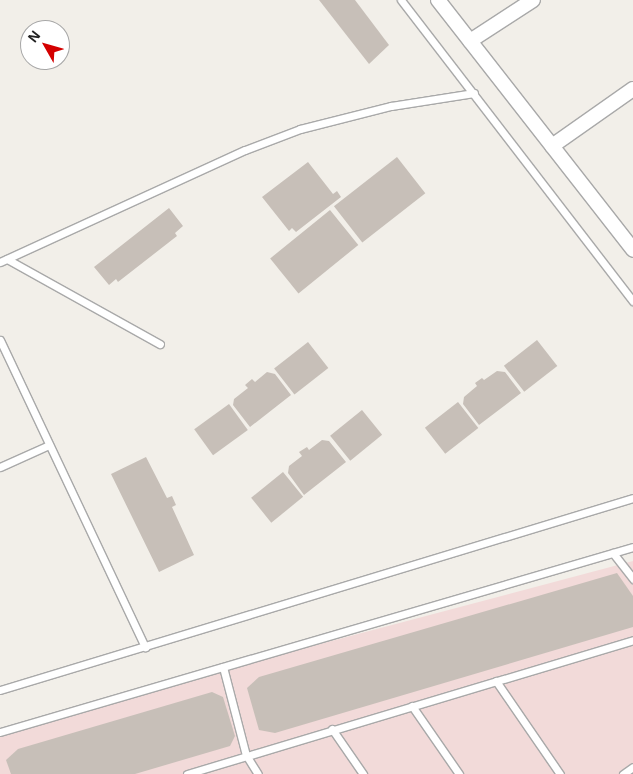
<!DOCTYPE html>
<html>
<head>
<meta charset="utf-8">
<style>
  body { margin:0 }
  #map { position:relative; width:633px; height:774px; overflow:hidden; background:#f2efe9; font-family:Arial,sans-serif }
  div>[style] { position:absolute }
  .commercial>* { inset:0; background:#f2dad9 }
  .building>* { inset:0; background:#c7bfb8; transform-origin:0 0 }
  .roads { filter:drop-shadow(1px 0 #a9a9a9) drop-shadow(-1px 0 #a9a9a9) drop-shadow(0 1px #a9a9a9) drop-shadow(0 -1px #a9a9a9) }
  .service>* { height:7px; margin:-3.5px; padding:0 3.5px; transform-origin:3.5px; border-radius:3.5px; background:#fff }
  .minor>* { height:14px; margin:-7px; padding:0 7px; transform-origin:7px; border-radius:7px; background:#fff }
  span { translate:-50% -50%; white-space:nowrap; text-align:center; line-height:1.15; -webkit-text-stroke:4px #fff; paint-order:stroke }
  .north { position:absolute; left:20px; top:20px; width:50px; height:50px; box-sizing:border-box; background:#fff; border:1px solid #a7a7a7; border-radius:50%; rotate:308deg; font-size:14px; font-weight:700; line-height:20px; text-align:center; color:#222 }
  .north::after { content:''; display:block; margin:auto; width:18px; height:22px; background:#d40000; clip-path:polygon(50% 0,100% 100%,50% 72%,0 100%) }
</style>
</head>
<body>
<div id="map">
  <div class="commercial">
    <i style="clip-path:polygon(633px 561px,633px 774px,0 774px,0 729px)"></i>
  </div>
  <div class="building">
    <i style="clip-path:polygon(319px 0,355px 0,389px 45px,369px 64px)"></i>
    <i style="left:397px;top:157px;width:46px;height:80px;rotate:52deg"></i>
    <i style="clip-path:polygon(308px 162px,333px 194px,337px 191px,341px 197px,296px 232px,292px 228px,289px 231px,262px 197px)"></i>
    <i style="clip-path:polygon(169px 208px,183px 226px,175px 233px,177px 236px,118px 282px,116px 279px,109px 285px,94px 267px)"></i>
    <i style="left:330px;top:210px;width:45px;height:77px;rotate:51deg"></i>
    <i style="left:537px;top:340px;width:33px;height:42px;rotate:52deg"></i>
    <i style="left:308px;top:342px;width:33px;height:43px;rotate:52deg"></i>
    <i style="clip-path:polygon(497px 371px,505px 372px,521px 393px,479px 425px,463px 404px,464px 397px,477px 386px,475px 383px,482px 378px,484px 380px)"></i>
    <i style="clip-path:polygon(267px 372px,275px 374px,291px 395px,250px 427px,233px 405px,234px 399px,248px 388px,245px 385px,252px 379px,255px 382px)"></i>
    <i style="left:458px;top:402px;width:33px;height:42px;rotate:52deg"></i>
    <i style="left:229px;top:404px;width:32px;height:43px;rotate:54deg"></i>
    <i style="left:362px;top:410px;width:32px;height:41px;rotate:51deg"></i>
    <i style="clip-path:polygon(322px 440px,329px 441px,346px 462px,304px 495px,288px 473px,289px 466px,302px 456px,299px 452px,307px 447px,309px 450px)"></i>
    <i style="clip-path:polygon(146px 457px,167px 498px,172px 496px,176px 505px,172px 507px,194px 555px,159px 572px,111px 474px)"></i>
    <i style="left:283px;top:472px;width:32px;height:41px;rotate:51deg"></i>
    <i style="clip-path:polygon(617px 573px,633px 596px,633px 627px,275px 733px,259px 730px,247px 688px,259px 677px)"></i>
    <i style="clip-path:polygon(212px 692px,223px 697px,235px 736px,230px 746px,135px 774px,11px 774px,6px 760px,18px 749px)"></i>
  </div>
  <div class="roads">
    <div class="service">
      <i style="left:401px;top:0;width:380px;rotate:52.4deg"></i>
      <i style="left:7px;top:259px;width:175px;rotate:29.1deg"></i>
      <i style="left:0;top:262px;width:269px;rotate:-24.6deg"></i>
      <i style="left:245px;top:150px;width:59px;rotate:-20.9deg"></i>
      <i style="left:300px;top:129px;width:94px;rotate:-14.2deg"></i>
      <i style="left:391px;top:106px;width:84px;rotate:-8.9deg"></i>
      <i style="left:0;top:340px;width:340px;rotate:64.7deg"></i>
      <i style="left:0;top:467px;width:54px;rotate:-24.2deg"></i>
      <i style="left:613px;top:553px;width:33px;rotate:52deg"></i>
      <i style="left:223px;top:667px;width:91px;rotate:75.4deg"></i>
      <i style="left:246px;top:755px;width:22px;rotate:58deg"></i>
      <i style="left:496px;top:681px;width:113px;rotate:55.5deg"></i>
      <i style="left:0;top:690px;width:661px;rotate:-16.87deg"></i>
      <i style="left:412px;top:706px;width:83px;rotate:55.3deg"></i>
      <i style="left:332px;top:729px;width:55px;rotate:55.4deg"></i>
      <i style="left:0;top:732px;width:659px;rotate:-16.29deg"></i>
      <i style="left:187px;top:774px;width:466px;rotate:-16.7deg"></i>
      <i style="left:623px;top:774px;width:12px;rotate:-35deg"></i>
    </div>
    <div class="minor">
      <i style="left:438px;top:0;width:317px;rotate:52deg"></i>
      <i style="left:470px;top:41px;width:75px;rotate:-33.1deg"></i>
      <i style="left:552px;top:146px;width:99px;rotate:-35.1deg"></i>
    </div>
  </div>
  <div class="north">N</div>
</div>
</body>
</html>
